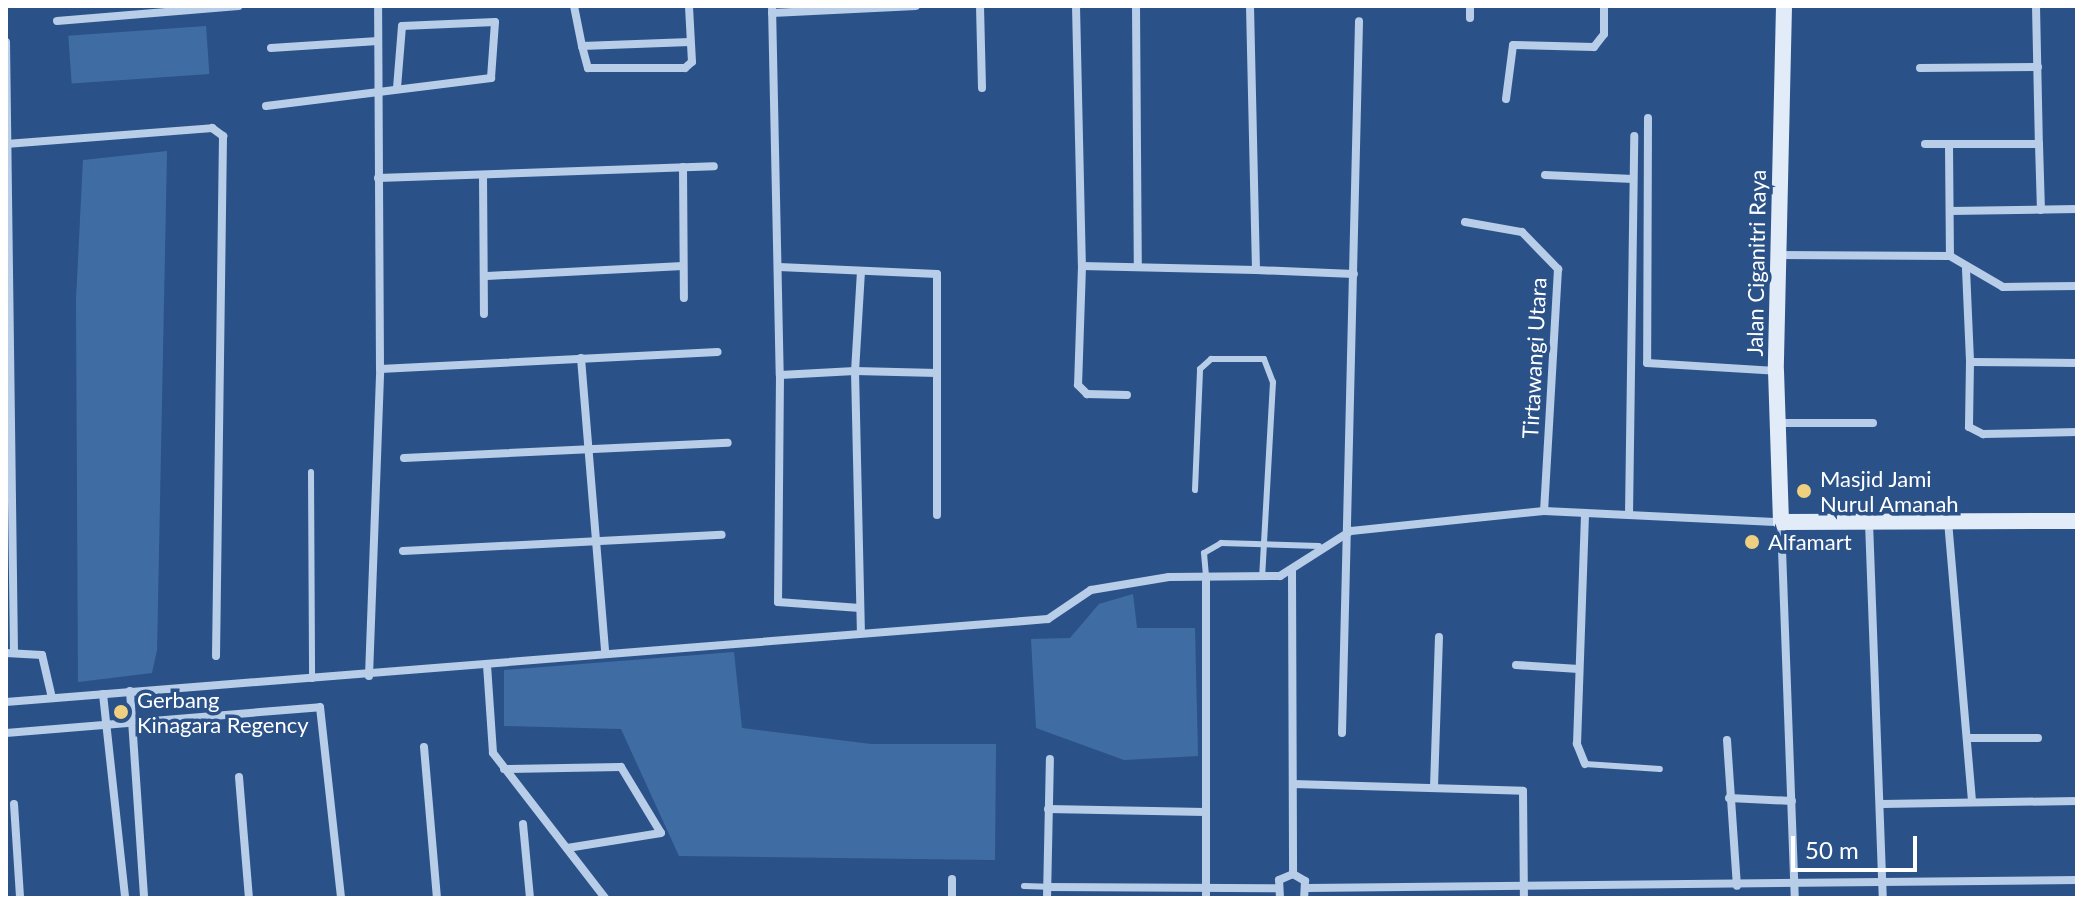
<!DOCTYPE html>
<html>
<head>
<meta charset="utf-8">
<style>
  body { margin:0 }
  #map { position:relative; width:2083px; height:904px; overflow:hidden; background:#2b5288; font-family:Lato,sans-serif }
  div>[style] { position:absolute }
  .green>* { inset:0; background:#406ca4; transform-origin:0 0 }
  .lane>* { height:6px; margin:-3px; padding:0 3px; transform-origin:3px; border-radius:3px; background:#b8cde8 }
  .street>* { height:8px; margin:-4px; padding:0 4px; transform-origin:4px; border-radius:4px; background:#b8cde8 }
  .secondary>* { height:16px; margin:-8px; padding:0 8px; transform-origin:8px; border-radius:8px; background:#e2ebf8 }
  .dots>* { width:22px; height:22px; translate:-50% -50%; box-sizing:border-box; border:4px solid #2b5288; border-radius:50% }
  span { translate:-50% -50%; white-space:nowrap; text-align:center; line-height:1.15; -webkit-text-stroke:7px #2b5288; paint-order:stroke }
  .street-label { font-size:22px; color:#fff }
  .poi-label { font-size:22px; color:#fff }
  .left { translate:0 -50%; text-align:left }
  .frame { position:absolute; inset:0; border:8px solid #fff; pointer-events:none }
  .scale { position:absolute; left:1791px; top:836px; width:126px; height:36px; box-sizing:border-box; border:4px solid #fff; border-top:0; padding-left:10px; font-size:24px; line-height:28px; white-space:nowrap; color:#fff; -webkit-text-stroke:6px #2b5288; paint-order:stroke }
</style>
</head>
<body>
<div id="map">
  <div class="green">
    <i style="left:206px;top:26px;width:48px;height:138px;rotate:86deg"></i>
    <i style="clip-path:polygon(167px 151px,157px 650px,152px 673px,78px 682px,76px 300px,83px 160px)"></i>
    <i style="clip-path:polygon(1133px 594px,1137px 628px,1195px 628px,1198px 756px,1124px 760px,1036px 728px,1031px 639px,1070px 638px,1099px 604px)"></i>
    <i style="clip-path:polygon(734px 652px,742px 728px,871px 744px,996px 744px,995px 860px,679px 856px,621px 729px,504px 726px,504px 670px)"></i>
  </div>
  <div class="lane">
    <i style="left:311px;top:472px;width:207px;rotate:89.7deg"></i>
    <i style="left:1195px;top:490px;width:121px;rotate:-87.6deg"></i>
    <i style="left:1200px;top:369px;width:15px;rotate:-42deg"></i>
    <i style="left:1211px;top:359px;width:53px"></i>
    <i style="left:1264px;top:359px;width:25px;rotate:69deg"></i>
    <i style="left:1273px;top:382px;width:194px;rotate:93.2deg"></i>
    <i style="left:1206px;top:576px;width:23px;rotate:-95deg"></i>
    <i style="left:1204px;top:553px;width:20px;rotate:-30deg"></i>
    <i style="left:1221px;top:543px;width:98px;rotate:1.8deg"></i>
    <i style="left:1585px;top:764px;width:75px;rotate:3.8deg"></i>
    <i style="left:1024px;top:886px;width:23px;rotate:2deg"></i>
  </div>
  <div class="street">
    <i style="left:574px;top:6px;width:41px;rotate:78.7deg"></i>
    <i style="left:582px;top:46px;width:108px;rotate:-2.1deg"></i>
    <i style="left:772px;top:6px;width:369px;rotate:88.8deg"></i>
    <i style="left:780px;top:375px;width:75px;rotate:-3.1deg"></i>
    <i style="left:855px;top:371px;width:260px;rotate:88.7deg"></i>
    <i style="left:980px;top:6px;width:82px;rotate:88.6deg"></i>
    <i style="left:1076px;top:6px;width:260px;rotate:88.7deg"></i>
    <i style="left:1082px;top:266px;width:174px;rotate:1.3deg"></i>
    <i style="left:1136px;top:6px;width:260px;rotate:89.6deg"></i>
    <i style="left:1250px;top:6px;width:264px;rotate:88.7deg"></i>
    <i style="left:1256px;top:270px;width:98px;rotate:2.3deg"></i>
    <i style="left:2036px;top:6px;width:138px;rotate:88.8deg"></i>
    <i style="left:772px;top:13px;width:144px;rotate:-2.8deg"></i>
    <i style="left:1470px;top:18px;width:12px;rotate:-90deg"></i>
    <i style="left:57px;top:21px;width:182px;rotate:-4.7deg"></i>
    <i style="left:6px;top:42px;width:609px;rotate:89.25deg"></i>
    <i style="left:582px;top:46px;width:23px;rotate:75deg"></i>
    <i style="left:588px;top:68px;width:97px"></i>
    <i style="left:685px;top:68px;width:9px;rotate:-41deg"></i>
    <i style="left:692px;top:62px;width:56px;rotate:-93.1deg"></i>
    <i style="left:271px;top:48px;width:107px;rotate:-3.7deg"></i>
    <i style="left:1920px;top:68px;width:118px;rotate:-0.5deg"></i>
    <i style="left:1506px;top:99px;width:54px;rotate:-82.6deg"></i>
    <i style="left:1513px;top:45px;width:81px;rotate:1.4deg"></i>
    <i style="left:1594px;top:47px;width:16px;rotate:-52deg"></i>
    <i style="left:1604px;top:34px;width:28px;rotate:-90deg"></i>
    <i style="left:266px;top:106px;width:227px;rotate:-7.1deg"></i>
    <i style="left:491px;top:78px;width:56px;rotate:-85.9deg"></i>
    <i style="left:495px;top:22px;width:93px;rotate:177.5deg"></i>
    <i style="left:402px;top:26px;width:62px;rotate:94.6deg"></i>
    <i style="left:1648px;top:118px;width:245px;rotate:90.2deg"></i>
    <i style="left:1647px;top:363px;width:129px;rotate:3.5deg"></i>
    <i style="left:6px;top:144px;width:207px;rotate:-4.4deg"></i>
    <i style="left:212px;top:128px;width:14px;rotate:36deg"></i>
    <i style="left:223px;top:136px;width:520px;rotate:90.77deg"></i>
    <i style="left:1925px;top:144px;width:114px"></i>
    <i style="left:2039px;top:144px;width:66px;rotate:88.3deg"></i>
    <i style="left:1949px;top:145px;width:111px;rotate:89.5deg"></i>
    <i style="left:683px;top:167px;width:131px;rotate:89.6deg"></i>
    <i style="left:483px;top:175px;width:139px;rotate:89.6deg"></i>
    <i style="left:1545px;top:175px;width:88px;rotate:2.6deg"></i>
    <i style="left:378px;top:178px;width:336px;rotate:-2deg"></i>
    <i style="left:1950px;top:211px;width:127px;rotate:-0.9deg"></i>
    <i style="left:1465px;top:222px;width:58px;rotate:10deg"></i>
    <i style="left:1522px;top:232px;width:52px;rotate:45.8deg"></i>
    <i style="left:1558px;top:269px;width:242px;rotate:93.3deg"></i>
    <i style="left:1778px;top:255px;width:172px;rotate:0.3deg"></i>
    <i style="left:1950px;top:256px;width:61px;rotate:30.3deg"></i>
    <i style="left:2003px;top:287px;width:74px;rotate:-0.8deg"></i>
    <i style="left:1082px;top:266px;width:119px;rotate:91.9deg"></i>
    <i style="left:1078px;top:385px;width:13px;rotate:45deg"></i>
    <i style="left:1087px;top:394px;width:40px;rotate:1.4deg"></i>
    <i style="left:779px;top:267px;width:158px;rotate:2.5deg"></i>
    <i style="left:937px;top:274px;width:241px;rotate:90deg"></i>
    <i style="left:1966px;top:269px;width:93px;rotate:87.5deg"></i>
    <i style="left:861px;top:271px;width:100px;rotate:93.4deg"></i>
    <i style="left:855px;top:371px;width:82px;rotate:1.4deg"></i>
    <i style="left:487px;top:276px;width:196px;rotate:-2.9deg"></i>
    <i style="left:581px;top:358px;width:296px;rotate:85.3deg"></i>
    <i style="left:2077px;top:363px;width:107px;rotate:-179.5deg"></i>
    <i style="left:1970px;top:362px;width:65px;rotate:90.9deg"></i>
    <i style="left:1969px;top:427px;width:16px;rotate:27deg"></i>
    <i style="left:1983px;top:434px;width:94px;rotate:-1.2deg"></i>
    <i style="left:380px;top:369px;width:338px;rotate:-2.9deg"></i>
    <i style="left:780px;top:375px;width:227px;rotate:90.5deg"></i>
    <i style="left:778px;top:602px;width:82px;rotate:4.2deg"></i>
    <i style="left:1778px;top:423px;width:95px"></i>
    <i style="left:404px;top:458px;width:324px;rotate:-2.7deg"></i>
    <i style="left:1629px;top:515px;width:379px;rotate:-89.2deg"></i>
    <i style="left:1948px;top:521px;width:281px;rotate:85.1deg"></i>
    <i style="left:1869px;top:522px;width:376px;rotate:87.9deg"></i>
    <i style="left:403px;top:551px;width:319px;rotate:-2.9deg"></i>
    <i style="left:1292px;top:571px;width:303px;rotate:89.8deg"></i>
    <i style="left:1206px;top:576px;width:322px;rotate:90deg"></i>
    <i style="left:6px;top:653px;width:36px;rotate:3deg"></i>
    <i style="left:42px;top:655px;width:44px;rotate:76.9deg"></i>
    <i style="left:487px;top:665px;width:88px;rotate:86.1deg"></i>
    <i style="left:493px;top:753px;width:183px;rotate:52.3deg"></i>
    <i style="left:1516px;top:665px;width:63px;rotate:3.6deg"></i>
    <i style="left:369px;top:676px;width:307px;rotate:-87.9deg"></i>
    <i style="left:380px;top:369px;width:363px;rotate:-90.3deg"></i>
    <i style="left:130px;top:691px;width:207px;rotate:86.1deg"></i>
    <i style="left:103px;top:694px;width:205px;rotate:83.8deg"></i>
    <i style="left:6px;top:702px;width:1045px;rotate:-4.55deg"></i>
    <i style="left:1048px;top:619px;width:52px;rotate:-34deg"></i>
    <i style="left:1091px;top:590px;width:79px;rotate:-9.5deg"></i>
    <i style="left:1169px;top:577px;width:111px;rotate:-0.5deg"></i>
    <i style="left:1280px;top:576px;width:84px;rotate:-32.4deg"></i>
    <i style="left:1351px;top:531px;width:115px;rotate:-6deg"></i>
    <i style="left:1465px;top:519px;width:79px;rotate:-5.8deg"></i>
    <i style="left:1544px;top:511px;width:237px;rotate:2.7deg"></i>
    <i style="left:1781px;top:522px;width:376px;rotate:87.9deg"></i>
    <i style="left:6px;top:733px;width:315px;rotate:-4.7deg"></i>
    <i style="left:320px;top:707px;width:192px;rotate:83.7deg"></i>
    <i style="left:1342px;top:733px;width:712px;rotate:-88.63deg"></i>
    <i style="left:1970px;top:738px;width:68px"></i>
    <i style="left:1727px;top:740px;width:146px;rotate:86.1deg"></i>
    <i style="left:424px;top:747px;width:152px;rotate:85.1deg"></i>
    <i style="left:1585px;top:764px;width:22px;rotate:-112deg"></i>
    <i style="left:1577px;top:744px;width:231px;rotate:-88deg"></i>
    <i style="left:504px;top:769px;width:117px;rotate:-1deg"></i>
    <i style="left:621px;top:767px;width:77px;rotate:58.8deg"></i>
    <i style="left:661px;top:833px;width:95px;rotate:170.9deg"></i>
    <i style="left:239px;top:777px;width:121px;rotate:85.3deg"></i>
    <i style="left:1293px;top:784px;width:230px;rotate:1.7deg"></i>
    <i style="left:1523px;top:791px;width:107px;rotate:89.5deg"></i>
    <i style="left:1434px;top:787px;width:150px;rotate:-88.1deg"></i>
    <i style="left:1729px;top:798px;width:63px;rotate:2.7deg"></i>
    <i style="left:14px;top:804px;width:94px;rotate:86.3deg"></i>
    <i style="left:1882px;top:804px;width:195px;rotate:-0.9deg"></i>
    <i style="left:1048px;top:809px;width:157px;rotate:1.1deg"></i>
    <i style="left:523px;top:824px;width:74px;rotate:84.6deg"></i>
    <i style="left:1047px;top:887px;width:229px;rotate:0.3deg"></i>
    <i style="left:1307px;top:888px;width:770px;rotate:-0.6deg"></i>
    <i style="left:952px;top:898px;width:19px;rotate:-90deg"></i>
    <i style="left:1047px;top:898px;width:139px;rotate:-88.8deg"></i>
    <i style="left:1280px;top:898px;width:18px;rotate:-93deg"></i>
    <i style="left:1279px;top:880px;width:15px;rotate:-23deg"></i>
    <i style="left:1293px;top:874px;width:14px;rotate:30deg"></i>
    <i style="left:1305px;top:881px;width:17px;rotate:93deg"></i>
  </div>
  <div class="secondary">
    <i style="left:1784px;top:6px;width:365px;rotate:91.3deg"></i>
    <i style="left:1776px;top:371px;width:151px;rotate:88.1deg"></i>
    <i style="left:1781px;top:522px;width:296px;rotate:-0.2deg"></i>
  </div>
  <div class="dots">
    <i style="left:1804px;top:491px;background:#eed080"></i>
    <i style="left:1752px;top:542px;background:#eed080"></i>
    <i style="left:121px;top:712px;background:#eed080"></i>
  </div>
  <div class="street-label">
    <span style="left:1756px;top:263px;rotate:-89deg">Jalan Ciganitri Raya</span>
    <span style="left:1534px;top:358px;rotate:-87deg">Tirtawangi Utara</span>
  </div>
  <div class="poi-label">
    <span class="left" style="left:1820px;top:491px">Masjid Jami<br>Nurul Amanah</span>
    <span class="left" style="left:1768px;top:542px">Alfamart</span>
    <span class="left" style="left:137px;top:712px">Gerbang<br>Kinagara Regency</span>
  </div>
  <div class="frame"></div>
  <div class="scale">50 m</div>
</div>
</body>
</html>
